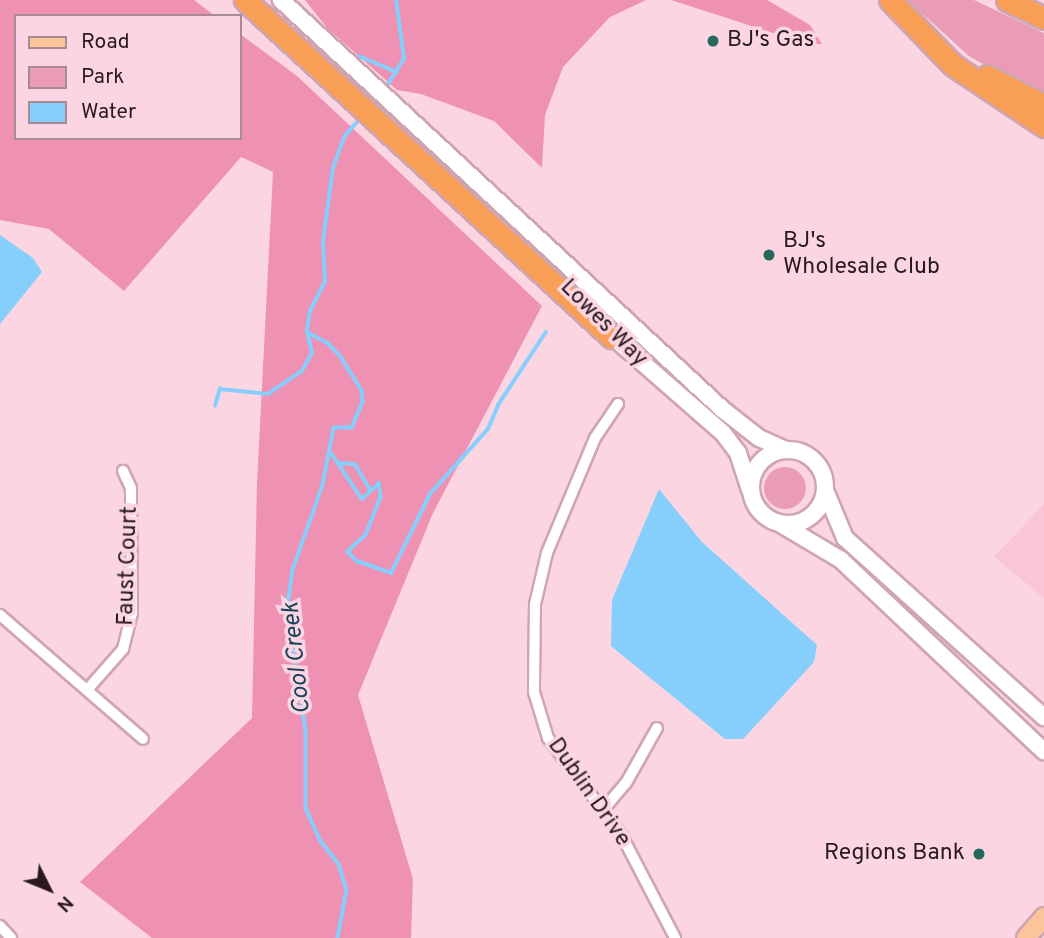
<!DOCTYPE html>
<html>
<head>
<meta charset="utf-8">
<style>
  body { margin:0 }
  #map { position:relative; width:1044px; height:938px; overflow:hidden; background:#fbd6e2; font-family:Overpass,sans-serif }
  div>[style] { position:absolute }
  .built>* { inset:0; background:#fac5d6 }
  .green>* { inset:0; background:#ea9cb7 }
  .round { border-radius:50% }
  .forest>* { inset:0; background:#ef91b3 }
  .water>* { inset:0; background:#86cefb }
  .stream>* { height:3.5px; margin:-1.75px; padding:0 1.75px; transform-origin:1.75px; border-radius:1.75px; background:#86cefb }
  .roads { filter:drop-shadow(2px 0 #d0a5b2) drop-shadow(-2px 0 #d0a5b2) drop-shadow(0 2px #d0a5b2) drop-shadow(0 -2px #d0a5b2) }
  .street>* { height:10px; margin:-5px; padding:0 5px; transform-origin:5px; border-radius:5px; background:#fff }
  .secondary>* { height:16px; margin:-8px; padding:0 8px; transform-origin:8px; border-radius:8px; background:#fff }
  .secondary>.ring { margin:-8px; padding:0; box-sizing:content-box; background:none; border:16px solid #fff; border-radius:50% }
  .primary>* { height:18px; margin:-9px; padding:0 9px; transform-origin:9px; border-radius:9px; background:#fbc599 }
  .highway>* { height:21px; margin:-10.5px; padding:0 10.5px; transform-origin:10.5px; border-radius:10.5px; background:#f89e55 }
  .dots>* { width:19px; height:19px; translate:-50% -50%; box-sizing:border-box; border:4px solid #fbd6e2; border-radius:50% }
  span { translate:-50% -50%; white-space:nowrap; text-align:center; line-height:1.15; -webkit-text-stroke:7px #fbd6e2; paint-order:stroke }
  .poi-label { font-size:23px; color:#29191f }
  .left { translate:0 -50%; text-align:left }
  .right { translate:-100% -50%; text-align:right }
  .street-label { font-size:23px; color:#29191f }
  .water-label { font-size:24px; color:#1b435a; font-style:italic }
  .legend { position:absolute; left:14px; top:14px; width:228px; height:126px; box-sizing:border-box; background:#fbd6e2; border:2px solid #a78a94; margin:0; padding:9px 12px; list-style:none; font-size:21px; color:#29191f }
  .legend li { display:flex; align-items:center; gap:14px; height:35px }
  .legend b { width:35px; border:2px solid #a78a94 }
  .north { position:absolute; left:14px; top:854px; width:70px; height:70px; -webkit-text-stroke:5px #fbd6e2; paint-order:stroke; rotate:133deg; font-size:19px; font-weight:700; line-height:28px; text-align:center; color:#29191f }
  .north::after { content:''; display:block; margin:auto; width:24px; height:32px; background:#29191f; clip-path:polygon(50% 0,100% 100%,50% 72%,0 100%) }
</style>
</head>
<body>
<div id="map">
  <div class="built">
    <i style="clip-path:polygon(1044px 504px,1044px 598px,994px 557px)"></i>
  </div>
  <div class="green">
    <i style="clip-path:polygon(907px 0,974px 0,1044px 33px,1044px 99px,969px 56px)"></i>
    <i class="round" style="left:764px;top:467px;width:42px;height:42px"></i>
  </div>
  <div class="forest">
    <i style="clip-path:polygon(0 0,194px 0,215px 16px,16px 16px,16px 138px,240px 138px,240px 34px,297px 76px,542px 306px,433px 513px,358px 695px,413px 879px,411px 938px,152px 938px,80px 882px,252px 718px,257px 483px,273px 172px,241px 157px,124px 291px,49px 229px,0 220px)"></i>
    <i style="clip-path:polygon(305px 0,646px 0,610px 17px,563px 67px,545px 115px,542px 168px,494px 121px,421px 94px,397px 90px,327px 28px)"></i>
    <i style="clip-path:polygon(671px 0,767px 0,810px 25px,822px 44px,807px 44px)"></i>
  </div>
  <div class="water">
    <i style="clip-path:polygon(0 235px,33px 258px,42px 272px,0 324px)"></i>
    <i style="clip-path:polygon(659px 489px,702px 542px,817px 645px,814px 662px,743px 739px,725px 739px,611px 646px,612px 600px)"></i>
  </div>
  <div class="stream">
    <i style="left:359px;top:56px;width:41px;rotate:22.8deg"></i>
    <i style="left:385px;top:89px;width:36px;rotate:-58deg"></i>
    <i style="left:404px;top:59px;width:60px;rotate:-97.7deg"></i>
    <i style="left:307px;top:332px;width:24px;rotate:28deg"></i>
    <i style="left:328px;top:343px;width:19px;rotate:47deg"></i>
    <i style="left:341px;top:357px;width:40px;rotate:58deg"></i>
    <i style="left:362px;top:391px;width:11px;rotate:85deg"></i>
    <i style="left:363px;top:402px;width:28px;rotate:113deg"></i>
    <i style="left:352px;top:428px;width:18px;rotate:180deg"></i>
    <i style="left:334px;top:428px;width:58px;rotate:100.9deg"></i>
    <i style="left:323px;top:485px;width:90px;rotate:109.4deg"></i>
    <i style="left:293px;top:570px;width:41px;rotate:98.3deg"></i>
    <i style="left:287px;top:611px;width:121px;rotate:80.9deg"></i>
    <i style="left:306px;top:730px;width:78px;rotate:90deg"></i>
    <i style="left:306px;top:808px;width:36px;rotate:66deg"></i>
    <i style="left:321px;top:841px;width:29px;rotate:52deg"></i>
    <i style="left:339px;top:864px;width:27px;rotate:73deg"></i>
    <i style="left:347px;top:890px;width:49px;rotate:100.6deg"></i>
    <i style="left:215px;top:406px;width:18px;rotate:-74deg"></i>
    <i style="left:220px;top:389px;width:48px;rotate:5.9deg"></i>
    <i style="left:268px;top:394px;width:41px;rotate:-34.1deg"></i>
    <i style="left:302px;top:371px;width:21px;rotate:-61deg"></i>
    <i style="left:312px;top:353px;width:22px;rotate:-103deg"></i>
    <i style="left:307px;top:332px;width:21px;rotate:-82deg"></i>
    <i style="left:310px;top:311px;width:33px;rotate:-63deg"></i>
    <i style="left:325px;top:282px;width:41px;rotate:-92.8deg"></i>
    <i style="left:323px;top:241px;width:74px;rotate:-82.2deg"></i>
    <i style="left:333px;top:168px;width:33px;rotate:-70deg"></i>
    <i style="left:344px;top:137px;width:28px;rotate:-49deg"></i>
    <i style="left:332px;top:454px;width:54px;rotate:56.3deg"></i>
    <i style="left:362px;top:499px;width:23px;rotate:-43deg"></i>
    <i style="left:379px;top:483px;width:14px;rotate:82deg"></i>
    <i style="left:381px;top:497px;width:41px;rotate:111.5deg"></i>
    <i style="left:366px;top:535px;width:25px;rotate:137deg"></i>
    <i style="left:348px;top:552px;width:13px;rotate:45deg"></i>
    <i style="left:357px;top:561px;width:36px;rotate:19deg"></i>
    <i style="left:391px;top:573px;width:88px;rotate:-63.7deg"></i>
    <i style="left:430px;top:494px;width:87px;rotate:-48.3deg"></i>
    <i style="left:488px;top:429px;width:26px;rotate:-67deg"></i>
    <i style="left:498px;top:405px;width:87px;rotate:-56.7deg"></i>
    <i style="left:339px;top:463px;width:16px;rotate:4deg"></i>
    <i style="left:355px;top:464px;width:29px;rotate:59deg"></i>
  </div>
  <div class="roads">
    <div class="street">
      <i style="left:618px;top:404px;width:41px;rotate:124.1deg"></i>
      <i style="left:595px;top:438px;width:125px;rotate:112.7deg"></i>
      <i style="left:547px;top:553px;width:52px;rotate:103.2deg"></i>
      <i style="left:535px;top:604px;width:88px;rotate:90.7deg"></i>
      <i style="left:534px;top:692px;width:48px;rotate:73.1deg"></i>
      <i style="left:548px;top:738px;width:123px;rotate:52.9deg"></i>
      <i style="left:622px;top:836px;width:115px;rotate:62.5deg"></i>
      <i style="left:0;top:615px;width:189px;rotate:40.9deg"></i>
      <i style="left:87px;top:690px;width:55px;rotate:-48.7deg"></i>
      <i style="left:123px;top:649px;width:37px;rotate:-76deg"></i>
      <i style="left:132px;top:613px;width:125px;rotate:-90.5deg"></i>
      <i style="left:131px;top:488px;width:19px;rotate:-115deg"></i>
      <i style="left:603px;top:810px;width:35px;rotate:-50deg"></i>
      <i style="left:626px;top:783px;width:63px;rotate:-60.6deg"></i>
      <i style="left:0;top:926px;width:16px;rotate:47deg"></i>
    </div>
    <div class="secondary">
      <i style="left:281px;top:0;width:601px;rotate:42.84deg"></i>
      <i style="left:722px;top:409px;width:47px;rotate:38.1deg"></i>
      <i style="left:759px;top:438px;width:30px;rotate:24deg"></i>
      <i style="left:604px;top:329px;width:158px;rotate:41.2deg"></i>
      <i style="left:723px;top:433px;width:25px;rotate:53deg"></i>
      <i style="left:738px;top:453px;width:39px;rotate:72deg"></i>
      <i class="ring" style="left:751px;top:450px;width:58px;height:58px"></i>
      <i style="left:825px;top:490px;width:52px;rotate:67.4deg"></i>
      <i style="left:845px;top:538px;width:268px;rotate:42deg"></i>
      <i style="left:779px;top:523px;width:72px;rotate:30.8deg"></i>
      <i style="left:841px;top:560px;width:279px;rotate:43.3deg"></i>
    </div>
    <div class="primary">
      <i style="left:1026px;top:938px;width:28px;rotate:-49deg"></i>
    </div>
    <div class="highway">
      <i style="left:245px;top:0;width:498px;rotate:42.6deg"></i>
      <i style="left:890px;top:0;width:91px;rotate:45.9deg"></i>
      <i style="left:953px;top:65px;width:110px;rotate:33.8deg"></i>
      <i style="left:1007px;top:0;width:41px;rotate:25.9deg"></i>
      <i style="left:987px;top:76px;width:64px;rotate:27deg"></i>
    </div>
  </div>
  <div class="dots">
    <i style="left:713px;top:41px;background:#24695b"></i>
    <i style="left:769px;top:255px;background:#24695b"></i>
    <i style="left:979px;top:854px;background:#24695b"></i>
  </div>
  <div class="poi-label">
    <span class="left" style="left:727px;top:41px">BJ's Gas</span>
    <span class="left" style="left:783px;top:255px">BJ's<br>Wholesale Club</span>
    <span class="right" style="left:965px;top:854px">Regions Bank</span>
  </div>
  <div class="street-label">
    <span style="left:603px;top:324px;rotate:45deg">Lowes Way</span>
    <span style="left:129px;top:566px;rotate:-88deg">Faust Court</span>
    <span style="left:588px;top:793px;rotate:55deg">Dublin Drive</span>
  </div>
  <div class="water-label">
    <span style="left:298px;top:658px;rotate:-96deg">Cool Creek</span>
  </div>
  <ul class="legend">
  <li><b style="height:9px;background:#fbc599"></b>Road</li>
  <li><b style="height:19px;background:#ea9cb7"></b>Park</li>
  <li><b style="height:19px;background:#86cefb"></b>Water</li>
  </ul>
  <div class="north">N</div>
</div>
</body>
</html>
